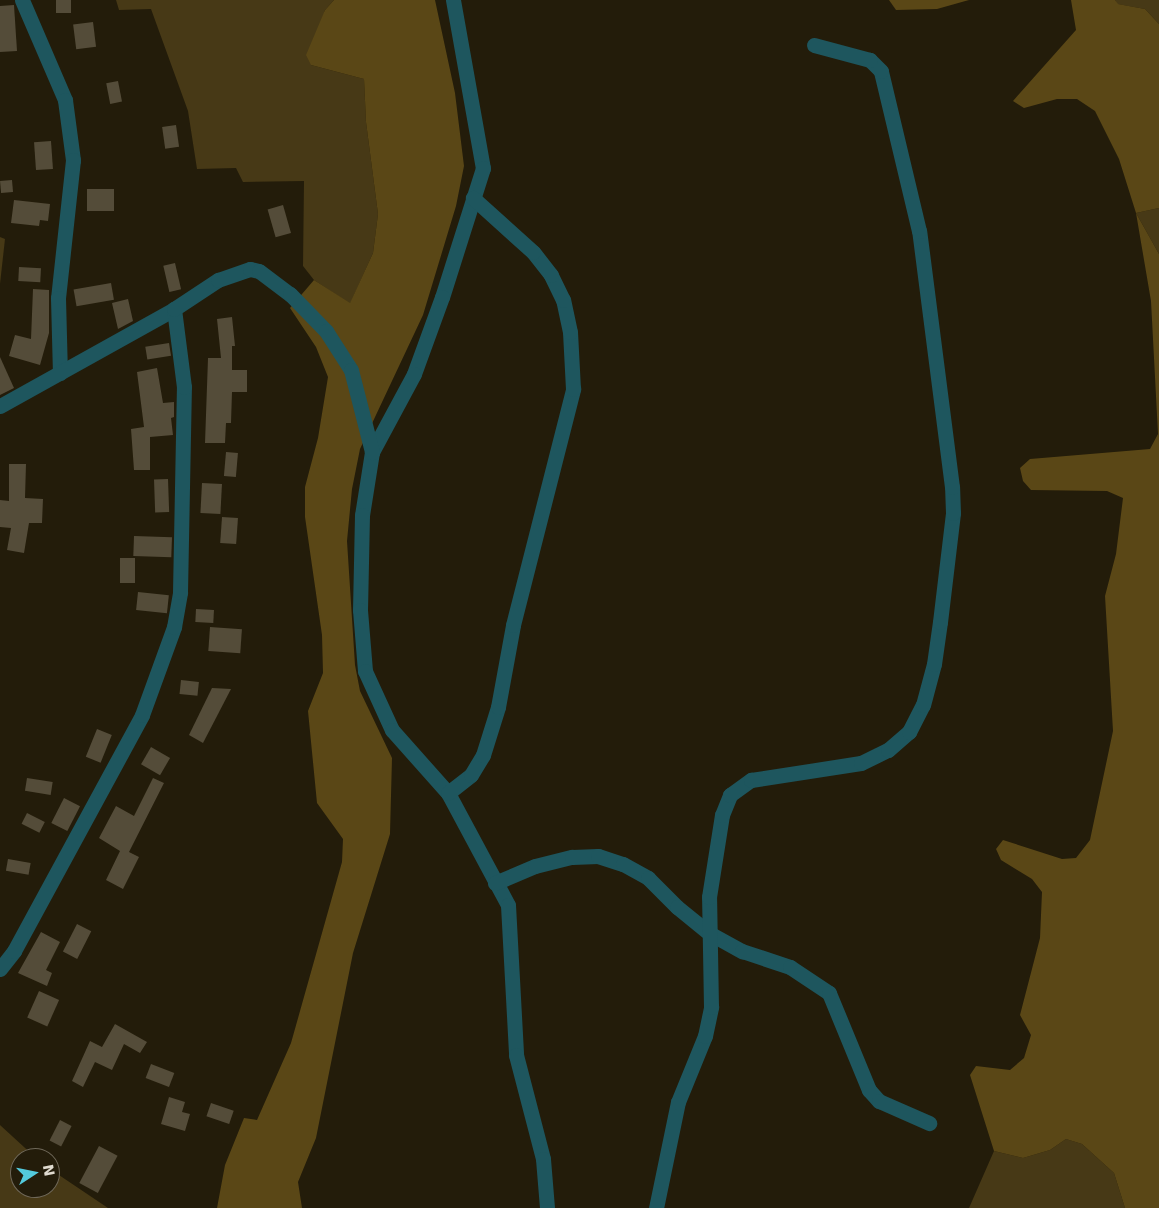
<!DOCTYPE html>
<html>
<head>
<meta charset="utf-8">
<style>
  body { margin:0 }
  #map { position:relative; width:1159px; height:1208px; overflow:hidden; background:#231c0a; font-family:"DejaVu Sans",sans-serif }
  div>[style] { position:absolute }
  .green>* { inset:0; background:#473916 }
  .forest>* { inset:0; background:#5a4716 }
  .building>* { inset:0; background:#544c39; transform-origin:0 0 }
  .minor>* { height:15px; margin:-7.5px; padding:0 7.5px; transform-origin:7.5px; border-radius:7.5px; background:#1e565e }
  span { translate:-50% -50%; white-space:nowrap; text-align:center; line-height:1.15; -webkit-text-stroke:4.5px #231c0a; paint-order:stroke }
  .north { position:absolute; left:10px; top:1148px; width:50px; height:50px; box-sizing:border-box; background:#231c0a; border:1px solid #6f6859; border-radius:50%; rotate:79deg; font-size:14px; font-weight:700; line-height:20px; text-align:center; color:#e0dbd0 }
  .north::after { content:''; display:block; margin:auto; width:18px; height:22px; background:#53cadc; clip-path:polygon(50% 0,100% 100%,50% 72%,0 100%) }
</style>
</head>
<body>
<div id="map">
  <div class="green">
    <i style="clip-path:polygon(116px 0,334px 0,325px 10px,311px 65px,364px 79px,366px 122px,378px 214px,373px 253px,350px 304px,314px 280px,303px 266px,304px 181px,243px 182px,236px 168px,197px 169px,188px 111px,151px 9px,119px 10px)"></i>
    <i style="clip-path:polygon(1115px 0,1159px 0,1159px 24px,1145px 9px,1117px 4px)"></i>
    <i style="clip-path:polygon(1159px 208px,1159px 254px,1136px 213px)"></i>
    <i style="clip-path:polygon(0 237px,5px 239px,0 284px)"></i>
    <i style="clip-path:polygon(0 1125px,36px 1158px,20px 1158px,20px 1188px,50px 1188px,50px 1169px,108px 1208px,0 1208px)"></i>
    <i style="clip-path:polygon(1066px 1139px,1082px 1144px,1114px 1173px,1125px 1208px,969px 1208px,994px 1151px,1023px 1158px,1050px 1150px)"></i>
  </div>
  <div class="forest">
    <i style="clip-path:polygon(334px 0,435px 0,455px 93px,464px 166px,456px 206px,423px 315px,360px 449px,352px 489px,347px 541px,355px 665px,360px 691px,392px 758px,390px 834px,353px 953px,316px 1138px,298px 1182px,302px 1208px,217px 1208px,225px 1165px,244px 1118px,257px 1120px,291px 1043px,342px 862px,343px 839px,317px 803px,308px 711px,323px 673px,322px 635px,305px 517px,305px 487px,318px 438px,328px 377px,316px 347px,290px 308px,314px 280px,350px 303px,373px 253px,378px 214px,366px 122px,364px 79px,311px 65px,306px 55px,325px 10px)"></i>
    <i style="clip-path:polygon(889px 0,969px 0,937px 9px,896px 10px)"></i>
    <i style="clip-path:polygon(1071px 0,1115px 0,1118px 4px,1145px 9px,1159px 24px,1159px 208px,1136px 213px,1159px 254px,1159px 1208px,1125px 1208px,1114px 1173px,1082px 1144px,1066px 1139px,1050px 1150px,1023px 1158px,994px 1151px,970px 1075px,976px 1066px,1010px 1070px,1024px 1058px,1031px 1035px,1020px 1015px,1040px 938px,1042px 892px,1032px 879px,1001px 860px,996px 849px,1003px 840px,1062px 859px,1076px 858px,1090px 840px,1113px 731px,1105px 596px,1116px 554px,1123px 498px,1107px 491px,1031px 490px,1023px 481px,1020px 468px,1030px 459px,1150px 449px,1158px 434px,1151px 301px,1136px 213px,1119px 159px,1095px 111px,1077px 99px,1057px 99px,1024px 108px,1013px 101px,1076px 30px)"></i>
  </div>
  <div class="building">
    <i style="left:56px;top:0;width:15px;height:13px"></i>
    <i style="clip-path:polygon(14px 5px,17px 51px,0 52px,0 6px)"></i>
    <i style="left:93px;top:22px;width:25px;height:20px;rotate:83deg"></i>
    <i style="left:118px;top:81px;width:21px;height:12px;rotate:79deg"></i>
    <i style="left:176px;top:125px;width:22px;height:14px;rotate:82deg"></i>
    <i style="left:51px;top:141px;width:28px;height:17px;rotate:86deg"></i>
    <i style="left:12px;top:180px;width:12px;height:12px;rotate:85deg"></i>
    <i style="left:87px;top:189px;width:27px;height:22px"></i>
    <i style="clip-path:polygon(14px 200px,50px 204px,48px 221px,40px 220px,39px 226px,11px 223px)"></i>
    <i style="left:283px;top:205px;width:29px;height:16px;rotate:74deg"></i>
    <i style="left:175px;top:263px;width:27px;height:12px;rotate:77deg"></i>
    <i style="left:19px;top:267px;width:22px;height:14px;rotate:3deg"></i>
    <i style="left:111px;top:283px;width:17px;height:38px;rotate:80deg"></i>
    <i style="clip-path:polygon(33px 289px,49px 290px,49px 333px,40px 365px,9px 356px,15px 335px,31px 339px)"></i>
    <i style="clip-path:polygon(128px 299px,133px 321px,118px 329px,112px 303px)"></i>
    <i style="clip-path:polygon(232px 317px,235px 346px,232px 346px,232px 370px,247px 370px,247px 392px,232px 392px,231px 423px,226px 423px,225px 443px,205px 443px,208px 358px,221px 358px,217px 319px)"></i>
    <i style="left:169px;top:343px;width:13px;height:24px;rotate:81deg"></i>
    <i style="clip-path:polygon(0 357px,14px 388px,0 395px)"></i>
    <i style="clip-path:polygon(157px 368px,163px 403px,174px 402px,174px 417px,171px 418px,173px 435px,150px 437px,150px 470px,134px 470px,131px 429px,144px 427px,137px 372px)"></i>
    <i style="left:226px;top:452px;width:12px;height:24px;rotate:5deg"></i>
    <i style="clip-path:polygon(9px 464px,26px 464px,25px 498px,43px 499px,42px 523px,29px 523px,24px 553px,7px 550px,11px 528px,0 527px,0 500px,9px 501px)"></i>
    <i style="left:168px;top:479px;width:33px;height:14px;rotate:88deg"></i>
    <i style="left:202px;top:483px;width:20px;height:30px;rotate:3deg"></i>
    <i style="left:222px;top:517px;width:16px;height:26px;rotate:4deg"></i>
    <i style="left:134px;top:536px;width:38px;height:20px;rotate:2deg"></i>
    <i style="left:120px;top:558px;width:15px;height:25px"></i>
    <i style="left:138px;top:592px;width:31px;height:18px;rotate:6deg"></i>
    <i style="left:196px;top:609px;width:18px;height:13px;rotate:3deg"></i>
    <i style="left:210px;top:627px;width:32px;height:24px;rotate:4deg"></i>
    <i style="left:181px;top:680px;width:18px;height:14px;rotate:6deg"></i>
    <i style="clip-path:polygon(212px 688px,231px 689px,203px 743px,189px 735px)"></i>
    <i style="left:97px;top:729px;width:16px;height:30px;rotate:22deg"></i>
    <i style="left:151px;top:747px;width:22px;height:20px;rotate:30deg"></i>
    <i style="left:27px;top:778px;width:26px;height:13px;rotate:9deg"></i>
    <i style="clip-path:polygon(153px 778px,164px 783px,129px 852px,139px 857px,123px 889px,106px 880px,120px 851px,99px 838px,116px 806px,134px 816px)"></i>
    <i style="left:64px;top:798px;width:18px;height:28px;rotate:27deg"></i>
    <i style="left:27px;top:813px;width:20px;height:12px;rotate:27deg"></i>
    <i style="left:8px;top:859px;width:23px;height:12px;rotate:10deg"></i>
    <i style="left:77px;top:924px;width:16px;height:31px;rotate:27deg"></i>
    <i style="clip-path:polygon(41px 932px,60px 942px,46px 970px,52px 973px,47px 986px,18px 973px)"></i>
    <i style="left:39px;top:991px;width:22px;height:29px;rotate:24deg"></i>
    <i style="clip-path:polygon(115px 1024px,147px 1042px,140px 1053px,124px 1044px,112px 1070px,95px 1062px,83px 1087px,72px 1081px,90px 1041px,102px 1047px)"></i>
    <i style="left:151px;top:1064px;width:25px;height:15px;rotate:21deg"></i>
    <i style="clip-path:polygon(169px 1097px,185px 1102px,182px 1112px,190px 1114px,185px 1131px,161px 1124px)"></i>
    <i style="left:211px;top:1103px;width:24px;height:14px;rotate:19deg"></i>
    <i style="left:60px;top:1120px;width:13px;height:23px;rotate:27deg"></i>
    <i style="left:99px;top:1146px;width:21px;height:42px;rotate:28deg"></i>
  </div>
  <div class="minor">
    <i style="left:22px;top:0;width:109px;rotate:66.7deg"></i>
    <i style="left:65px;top:100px;width:61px;rotate:82.4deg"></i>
    <i style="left:73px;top:160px;width:139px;rotate:96.2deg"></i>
    <i style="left:58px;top:298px;width:75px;rotate:88.5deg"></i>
    <i style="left:453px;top:0;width:171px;rotate:79.9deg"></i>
    <i style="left:483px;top:168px;width:135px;rotate:107.6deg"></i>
    <i style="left:442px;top:297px;width:82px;rotate:110deg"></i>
    <i style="left:414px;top:374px;width:89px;rotate:118.3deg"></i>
    <i style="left:372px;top:452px;width:64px;rotate:99deg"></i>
    <i style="left:362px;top:515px;width:95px;rotate:91.2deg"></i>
    <i style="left:360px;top:610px;width:61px;rotate:85.3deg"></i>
    <i style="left:365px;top:671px;width:65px;rotate:65.4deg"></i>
    <i style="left:392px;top:730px;width:84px;rotate:48.4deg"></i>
    <i style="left:448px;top:793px;width:127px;rotate:61.8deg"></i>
    <i style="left:508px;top:905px;width:150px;rotate:86.9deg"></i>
    <i style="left:516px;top:1055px;width:107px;rotate:75.4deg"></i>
    <i style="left:543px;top:1159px;width:49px;rotate:85.3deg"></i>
    <i style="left:0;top:406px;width:199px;rotate:-29.1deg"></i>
    <i style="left:448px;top:793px;width:29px;rotate:-38deg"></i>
    <i style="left:471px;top:775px;width:23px;rotate:-59deg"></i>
    <i style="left:483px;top:755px;width:50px;rotate:-72.6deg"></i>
    <i style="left:498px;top:707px;width:83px;rotate:-79.6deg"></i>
    <i style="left:513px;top:625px;width:244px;rotate:-75.7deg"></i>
    <i style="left:573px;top:389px;width:57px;rotate:-93deg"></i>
    <i style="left:570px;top:332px;width:33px;rotate:-102deg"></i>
    <i style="left:563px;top:300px;width:28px;rotate:-116deg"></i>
    <i style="left:551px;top:275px;width:29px;rotate:-128deg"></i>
    <i style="left:533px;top:252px;width:81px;rotate:-138deg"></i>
    <i style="left:495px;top:883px;width:43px;rotate:-23deg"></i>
    <i style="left:535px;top:866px;width:38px;rotate:-14deg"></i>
    <i style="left:572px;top:857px;width:26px;rotate:-2deg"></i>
    <i style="left:598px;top:856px;width:26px;rotate:18deg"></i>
    <i style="left:623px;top:864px;width:29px;rotate:29deg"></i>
    <i style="left:648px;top:878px;width:41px;rotate:45deg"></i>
    <i style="left:677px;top:907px;width:41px;rotate:39.1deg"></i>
    <i style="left:709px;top:933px;width:38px;rotate:29deg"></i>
    <i style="left:742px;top:951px;width:51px;rotate:18.4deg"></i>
    <i style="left:790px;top:967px;width:47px;rotate:33.7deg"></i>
    <i style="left:829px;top:993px;width:105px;rotate:67.6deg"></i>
    <i style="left:869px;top:1090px;width:15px;rotate:48deg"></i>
    <i style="left:879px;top:1101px;width:55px;rotate:23.7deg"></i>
    <i style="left:0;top:969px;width:23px;rotate:-52deg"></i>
    <i style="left:14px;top:951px;width:268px;rotate:-61.5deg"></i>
    <i style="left:142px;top:715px;width:94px;rotate:-70deg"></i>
    <i style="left:174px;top:627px;width:36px;rotate:-80deg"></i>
    <i style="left:180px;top:592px;width:205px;rotate:-88.9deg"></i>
    <i style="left:184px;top:387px;width:79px;rotate:-97.3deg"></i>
    <i style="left:174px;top:309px;width:53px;rotate:-33.4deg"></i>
    <i style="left:218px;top:280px;width:34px;rotate:-19deg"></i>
    <i style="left:250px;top:269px;width:9px;rotate:13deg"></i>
    <i style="left:259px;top:271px;width:39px;rotate:37deg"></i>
    <i style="left:290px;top:294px;width:52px;rotate:45.8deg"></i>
    <i style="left:326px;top:331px;width:46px;rotate:57.3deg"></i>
    <i style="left:351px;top:370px;width:85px;rotate:75.6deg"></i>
    <i style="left:656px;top:1208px;width:108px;rotate:-78.3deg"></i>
    <i style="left:678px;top:1102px;width:71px;rotate:-67.8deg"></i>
    <i style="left:705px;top:1036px;width:30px;rotate:-78deg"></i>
    <i style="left:711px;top:1007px;width:110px;rotate:-91deg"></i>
    <i style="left:709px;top:897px;width:83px;rotate:-81deg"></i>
    <i style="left:722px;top:815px;width:22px;rotate:-68deg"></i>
    <i style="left:730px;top:795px;width:26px;rotate:-36deg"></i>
    <i style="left:751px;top:780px;width:111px;rotate:-8.8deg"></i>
    <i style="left:861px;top:763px;width:30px;rotate:-26deg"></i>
    <i style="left:888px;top:750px;width:28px;rotate:-41deg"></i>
    <i style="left:909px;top:732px;width:30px;rotate:-63deg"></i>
    <i style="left:923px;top:705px;width:42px;rotate:-75deg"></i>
    <i style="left:934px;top:664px;width:42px;rotate:-81.9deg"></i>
    <i style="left:940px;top:622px;width:110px;rotate:-83.2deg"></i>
    <i style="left:953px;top:513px;width:26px;rotate:-92deg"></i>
    <i style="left:952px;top:487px;width:258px;rotate:-97.3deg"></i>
    <i style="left:919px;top:231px;width:164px;rotate:-103.4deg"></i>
    <i style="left:881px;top:71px;width:16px;rotate:-135deg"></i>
    <i style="left:870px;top:60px;width:58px;rotate:-165deg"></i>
  </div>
  <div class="north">N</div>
</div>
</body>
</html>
